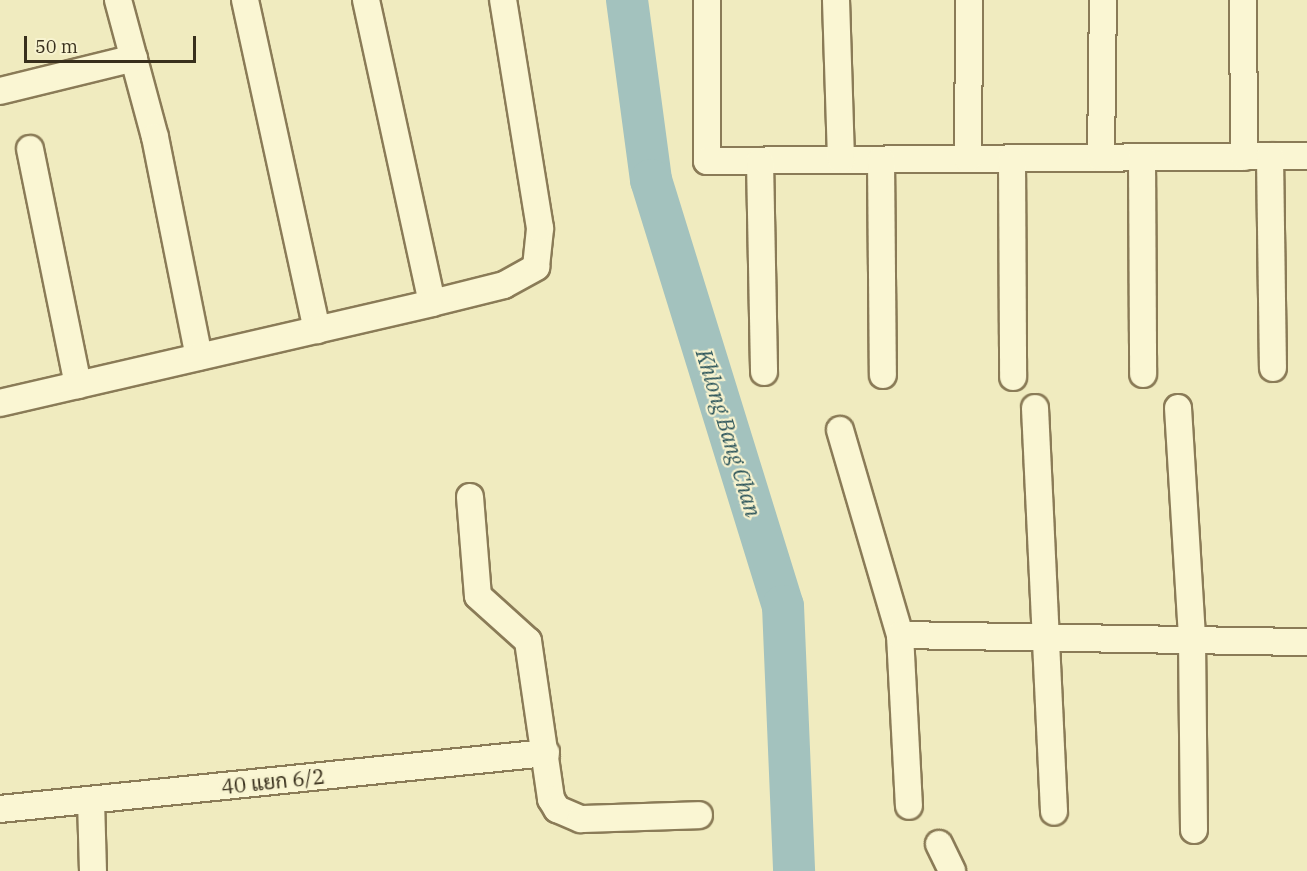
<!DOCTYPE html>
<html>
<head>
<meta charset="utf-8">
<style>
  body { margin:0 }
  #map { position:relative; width:1307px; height:871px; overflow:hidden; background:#f0ebbf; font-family:"IBM Plex Serif",Sarabun,serif }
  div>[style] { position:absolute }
  .river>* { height:42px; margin:-21px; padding:0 21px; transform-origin:21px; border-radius:21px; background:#a3c2be }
  .roads { filter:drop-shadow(2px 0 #8a7b57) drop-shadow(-2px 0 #8a7b57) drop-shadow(0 2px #8a7b57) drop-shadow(0 -2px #8a7b57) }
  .street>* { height:26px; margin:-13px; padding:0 13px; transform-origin:13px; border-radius:13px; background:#faf6d3 }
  span { translate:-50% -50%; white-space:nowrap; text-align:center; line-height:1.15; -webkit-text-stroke:4.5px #f7f3cf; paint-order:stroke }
  .street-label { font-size:21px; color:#382f1c }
  .water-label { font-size:22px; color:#2a5359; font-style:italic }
  .scale { position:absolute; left:24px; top:36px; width:172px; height:27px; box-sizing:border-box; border:3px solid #382f1c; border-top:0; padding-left:8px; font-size:18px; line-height:21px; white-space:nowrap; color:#382f1c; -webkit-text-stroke:4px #f7f3cf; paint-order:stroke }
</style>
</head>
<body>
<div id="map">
  <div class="river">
    <i style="left:627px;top:0;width:182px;rotate:82.4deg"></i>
    <i style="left:651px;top:180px;width:446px;rotate:72.8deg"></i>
    <i style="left:783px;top:606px;width:265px;rotate:87.6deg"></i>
  </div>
  <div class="roads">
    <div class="street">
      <i style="left:118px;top:0;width:142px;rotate:74.9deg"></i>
      <i style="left:155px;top:137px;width:224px;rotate:78.7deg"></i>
      <i style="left:245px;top:0;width:338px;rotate:77.7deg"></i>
      <i style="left:366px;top:0;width:310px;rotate:77.7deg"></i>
      <i style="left:707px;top:0;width:161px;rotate:90deg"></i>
      <i style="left:707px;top:161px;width:600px;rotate:-0.48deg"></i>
      <i style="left:836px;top:0;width:160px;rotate:88.2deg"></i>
      <i style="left:1243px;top:0;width:157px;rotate:89.6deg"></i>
      <i style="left:0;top:91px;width:138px;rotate:-13.8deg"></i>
      <i style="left:30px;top:149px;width:241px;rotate:78.5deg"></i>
      <i style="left:1270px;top:156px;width:212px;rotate:89.2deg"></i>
      <i style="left:1142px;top:157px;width:217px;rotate:89.7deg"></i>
      <i style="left:1101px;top:158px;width:158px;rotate:-89.3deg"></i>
      <i style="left:968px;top:159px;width:159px;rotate:-89.6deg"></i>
      <i style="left:1012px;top:159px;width:218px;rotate:89.7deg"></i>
      <i style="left:881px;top:160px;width:215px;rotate:89.5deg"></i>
      <i style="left:760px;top:161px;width:211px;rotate:88.9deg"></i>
      <i style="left:0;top:403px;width:443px;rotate:-13deg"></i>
      <i style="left:432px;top:303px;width:74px;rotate:-14deg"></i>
      <i style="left:504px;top:285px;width:37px;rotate:-29deg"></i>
      <i style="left:536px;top:267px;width:39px;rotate:-84deg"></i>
      <i style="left:540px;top:228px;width:231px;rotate:-99.2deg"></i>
      <i style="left:1035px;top:408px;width:404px;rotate:87.3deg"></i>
      <i style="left:1178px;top:408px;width:231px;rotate:86.5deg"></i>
      <i style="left:1192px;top:639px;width:191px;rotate:89.4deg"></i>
      <i style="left:840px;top:430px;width:214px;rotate:73.7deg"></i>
      <i style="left:900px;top:635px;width:171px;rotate:87deg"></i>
      <i style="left:470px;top:497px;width:99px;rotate:85.4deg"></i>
      <i style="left:478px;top:596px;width:67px;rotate:42deg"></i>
      <i style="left:528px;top:641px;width:160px;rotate:81.7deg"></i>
      <i style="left:551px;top:799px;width:12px;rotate:59deg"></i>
      <i style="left:557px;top:809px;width:26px;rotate:23deg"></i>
      <i style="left:581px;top:819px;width:118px;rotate:-1.9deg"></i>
      <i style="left:900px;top:635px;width:407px;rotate:1deg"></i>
      <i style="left:91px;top:800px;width:71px;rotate:88.4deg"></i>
      <i style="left:0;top:809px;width:549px;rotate:-5.86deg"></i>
      <i style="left:939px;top:844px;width:30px;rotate:64deg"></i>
    </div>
  </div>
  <div class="street-label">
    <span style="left:273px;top:781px;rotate:-6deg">40 แยก 6/2</span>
  </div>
  <div class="water-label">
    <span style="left:729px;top:433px;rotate:73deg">Khlong Bang Chan</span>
  </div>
  <div class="scale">50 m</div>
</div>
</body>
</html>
